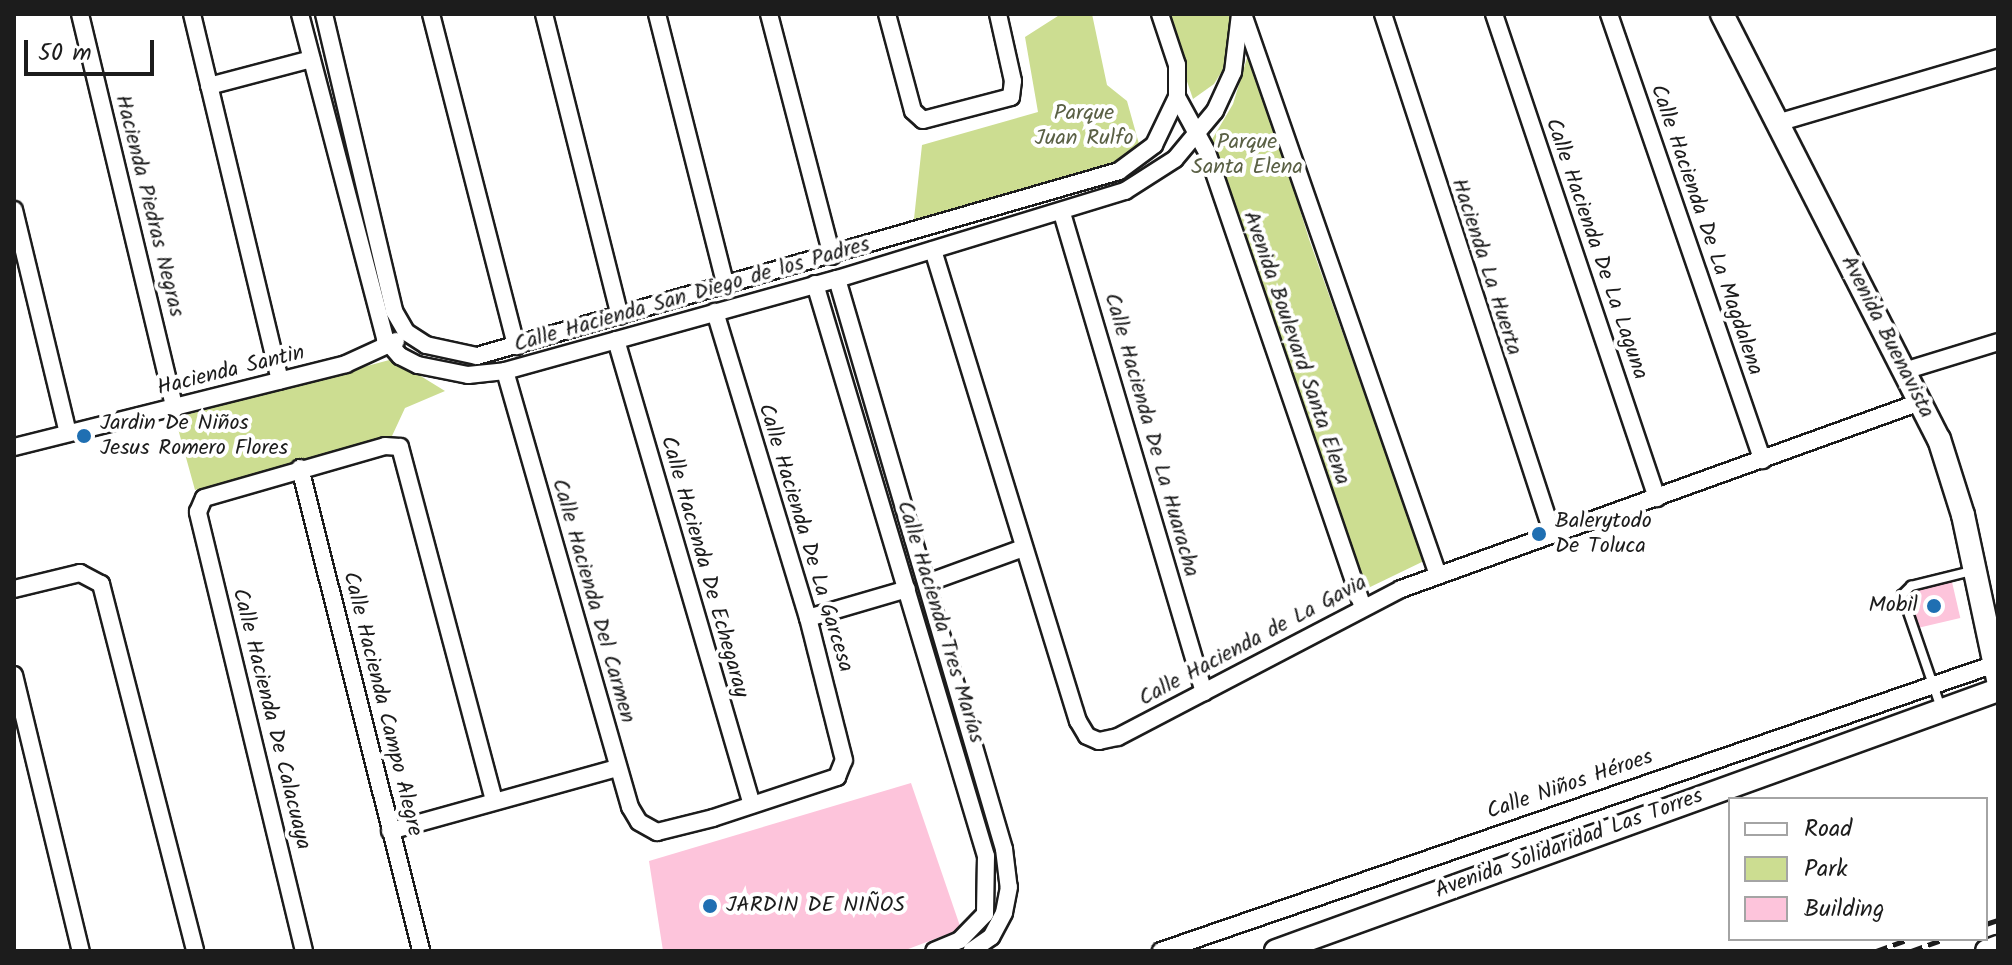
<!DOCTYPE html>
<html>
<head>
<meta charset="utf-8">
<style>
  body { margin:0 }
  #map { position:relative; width:2012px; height:965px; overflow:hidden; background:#fff; font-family:Kalam,sans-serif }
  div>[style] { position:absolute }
  .green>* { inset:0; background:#ccdd91 }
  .building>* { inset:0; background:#fdc4db; transform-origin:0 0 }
  .roads { filter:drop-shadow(2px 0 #1c1c1c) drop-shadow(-2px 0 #1c1c1c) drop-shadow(0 2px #1c1c1c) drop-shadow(0 -2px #1c1c1c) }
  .lane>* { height:8px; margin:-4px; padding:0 4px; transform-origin:4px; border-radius:4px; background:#fff }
  .street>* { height:16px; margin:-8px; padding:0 8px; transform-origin:8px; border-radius:8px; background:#fff }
  .secondary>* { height:22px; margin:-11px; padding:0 11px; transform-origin:11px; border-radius:11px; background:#fff }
  .rail>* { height:5px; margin-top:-2.5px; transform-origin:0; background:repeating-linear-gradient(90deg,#1c1c1c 0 12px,transparent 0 18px) }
  .dots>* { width:22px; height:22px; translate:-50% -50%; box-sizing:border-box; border:4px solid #fff; border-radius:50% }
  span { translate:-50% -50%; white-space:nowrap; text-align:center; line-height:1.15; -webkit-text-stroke:8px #fff; paint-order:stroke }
  .park-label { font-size:22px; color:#5a6045 }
  .street-label { font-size:22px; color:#1c1c1c }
  .poi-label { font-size:22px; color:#1c1c1c }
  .left { translate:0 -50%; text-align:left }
  .right { translate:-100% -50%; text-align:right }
  .frame { position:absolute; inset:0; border:16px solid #1c1c1c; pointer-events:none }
  .legend { position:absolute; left:1728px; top:797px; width:260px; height:144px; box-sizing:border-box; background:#fff; border:2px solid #a4a4a4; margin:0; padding:10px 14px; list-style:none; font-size:24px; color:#1c1c1c }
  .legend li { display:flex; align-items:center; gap:16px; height:40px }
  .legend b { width:40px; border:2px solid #a4a4a4 }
  .scale { position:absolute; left:24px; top:40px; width:130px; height:36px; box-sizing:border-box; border:4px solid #1c1c1c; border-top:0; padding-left:10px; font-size:24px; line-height:28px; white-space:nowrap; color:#1c1c1c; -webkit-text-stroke:6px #fff; paint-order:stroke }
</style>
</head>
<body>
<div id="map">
  <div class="green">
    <i style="clip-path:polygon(1061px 14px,1092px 14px,1107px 85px,1127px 101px,1139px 144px,1112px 164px,913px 228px,922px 145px,1038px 112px,1025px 37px)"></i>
    <i style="clip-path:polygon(1164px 14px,1229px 14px,1232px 38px,1227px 63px,1214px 84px,1193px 99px)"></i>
    <i style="clip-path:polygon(1250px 48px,1309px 239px,1424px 561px,1364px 590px,1207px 148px,1233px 104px)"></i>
    <i style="clip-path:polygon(393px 359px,445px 391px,405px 408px,392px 436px,195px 490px,175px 418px)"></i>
  </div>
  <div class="building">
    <i style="left:1952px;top:582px;width:37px;height:46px;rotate:77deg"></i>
    <i style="clip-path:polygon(911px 783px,961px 929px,903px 951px,663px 951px,649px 861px)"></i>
  </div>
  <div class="roads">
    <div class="lane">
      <i style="left:1941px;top:708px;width:120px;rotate:-109deg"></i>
      <i style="left:1902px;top:595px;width:13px;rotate:-45deg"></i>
      <i style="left:1911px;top:586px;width:66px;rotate:-14deg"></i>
    </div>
    <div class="street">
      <i style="left:80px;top:14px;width:406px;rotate:76.5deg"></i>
      <i style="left:192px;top:14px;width:377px;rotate:76.5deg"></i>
      <i style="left:300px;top:14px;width:336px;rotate:75.3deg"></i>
      <i style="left:385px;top:339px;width:23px;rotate:49deg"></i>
      <i style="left:400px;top:356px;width:20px;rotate:27deg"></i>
      <i style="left:418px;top:365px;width:51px;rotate:11.3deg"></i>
      <i style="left:468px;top:375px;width:37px;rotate:-6deg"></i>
      <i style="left:505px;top:371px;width:345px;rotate:-15.5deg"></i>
      <i style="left:837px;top:279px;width:301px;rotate:-17deg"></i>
      <i style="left:1125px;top:191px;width:59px;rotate:-32.6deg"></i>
      <i style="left:1175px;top:159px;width:62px;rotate:-50.2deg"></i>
      <i style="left:1215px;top:111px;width:43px;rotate:-65.2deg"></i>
      <i style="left:1233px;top:72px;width:58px;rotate:-83.1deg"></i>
      <i style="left:324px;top:14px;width:305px;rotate:76.7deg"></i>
      <i style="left:394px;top:311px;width:24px;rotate:60deg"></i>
      <i style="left:406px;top:332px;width:24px;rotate:33deg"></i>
      <i style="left:426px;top:345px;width:52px;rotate:12.2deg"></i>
      <i style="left:477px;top:356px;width:668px;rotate:-16.07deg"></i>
      <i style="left:1119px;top:171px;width:44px;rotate:-36.6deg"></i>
      <i style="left:1154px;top:145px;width:53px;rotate:-64.4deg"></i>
      <i style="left:1177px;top:97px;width:32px;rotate:-90deg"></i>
      <i style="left:1177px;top:65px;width:54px;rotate:-108.4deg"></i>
      <i style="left:431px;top:14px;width:343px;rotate:75.6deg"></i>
      <i style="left:544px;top:14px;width:311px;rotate:75.9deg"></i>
      <i style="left:657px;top:14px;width:282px;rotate:75.8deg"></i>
      <i style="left:769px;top:14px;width:250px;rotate:75.4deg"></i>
      <i style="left:887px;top:14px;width:100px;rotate:75deg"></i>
      <i style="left:913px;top:111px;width:13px;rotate:42deg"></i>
      <i style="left:923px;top:120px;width:91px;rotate:-14.6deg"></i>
      <i style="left:1011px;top:97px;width:16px;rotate:-83deg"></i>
      <i style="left:1013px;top:81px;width:69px;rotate:-102.6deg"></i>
      <i style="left:1383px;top:14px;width:545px;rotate:71.93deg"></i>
      <i style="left:1494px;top:14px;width:511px;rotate:71.39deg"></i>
      <i style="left:1609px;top:14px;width:472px;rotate:71deg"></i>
      <i style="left:1244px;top:17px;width:591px;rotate:70.83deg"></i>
      <i style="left:209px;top:86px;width:106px;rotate:-14.8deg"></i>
      <i style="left:1177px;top:97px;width:63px;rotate:61.4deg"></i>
      <i style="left:1207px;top:152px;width:481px;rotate:71.1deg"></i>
      <i style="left:1777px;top:123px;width:230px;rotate:-16.4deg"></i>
      <i style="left:14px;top:210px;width:229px;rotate:76.4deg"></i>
      <i style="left:1062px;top:213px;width:500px;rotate:73.5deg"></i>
      <i style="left:933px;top:250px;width:493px;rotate:72.9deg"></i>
      <i style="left:1078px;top:721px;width:17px;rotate:59deg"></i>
      <i style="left:1087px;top:736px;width:13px;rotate:23deg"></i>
      <i style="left:1099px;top:741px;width:19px;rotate:-12deg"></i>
      <i style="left:1118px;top:737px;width:319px;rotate:-27.6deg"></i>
      <i style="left:1401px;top:589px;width:552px;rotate:-19.81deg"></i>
      <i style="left:837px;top:279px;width:594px;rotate:73.67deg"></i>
      <i style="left:1004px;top:849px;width:38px;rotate:83deg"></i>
      <i style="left:1009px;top:887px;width:26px;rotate:101deg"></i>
      <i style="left:1004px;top:913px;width:27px;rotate:118deg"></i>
      <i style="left:991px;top:937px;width:24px;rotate:145deg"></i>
      <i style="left:815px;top:284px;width:597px;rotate:73.36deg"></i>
      <i style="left:986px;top:856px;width:58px;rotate:91deg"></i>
      <i style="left:985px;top:914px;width:36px;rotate:134deg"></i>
      <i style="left:960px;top:940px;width:28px;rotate:157deg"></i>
      <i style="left:616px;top:340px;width:484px;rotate:73.7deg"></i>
      <i style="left:505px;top:371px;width:454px;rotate:74deg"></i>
      <i style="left:630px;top:807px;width:17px;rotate:59deg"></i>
      <i style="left:639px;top:822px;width:21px;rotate:29deg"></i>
      <i style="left:657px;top:832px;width:58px;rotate:-14deg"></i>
      <i style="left:713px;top:818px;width:131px;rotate:-18.3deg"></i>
      <i style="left:837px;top:777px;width:18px;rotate:-68deg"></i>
      <i style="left:844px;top:760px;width:146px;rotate:-104.2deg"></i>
      <i style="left:808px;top:618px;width:320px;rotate:-106.9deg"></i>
      <i style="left:1904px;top:371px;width:98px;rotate:-17.1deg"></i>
      <i style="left:14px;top:447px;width:342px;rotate:-14deg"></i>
      <i style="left:346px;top:364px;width:55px;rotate:-24.7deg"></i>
      <i style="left:300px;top:468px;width:498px;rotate:75.9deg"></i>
      <i style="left:927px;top:583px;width:102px;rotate:-20deg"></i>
      <i style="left:14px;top:589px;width:68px;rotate:-13.6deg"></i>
      <i style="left:80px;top:573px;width:24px;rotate:28deg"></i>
      <i style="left:101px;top:584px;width:379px;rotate:75.6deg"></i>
      <i style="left:808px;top:618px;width:103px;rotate:-16.3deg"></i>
      <i style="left:14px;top:675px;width:284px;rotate:76.4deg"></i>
      <i style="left:390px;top:831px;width:236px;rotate:-15.5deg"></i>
      <i style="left:304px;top:951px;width:452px;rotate:-103.6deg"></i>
      <i style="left:198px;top:512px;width:15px;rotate:-67deg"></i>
      <i style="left:204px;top:498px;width:188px;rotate:-16deg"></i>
      <i style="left:385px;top:446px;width:15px;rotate:4deg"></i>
      <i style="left:400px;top:447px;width:365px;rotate:75.1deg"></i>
      <i style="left:1161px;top:951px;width:882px;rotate:-18.99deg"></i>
    </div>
    <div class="secondary">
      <i style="left:1722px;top:14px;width:477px;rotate:63deg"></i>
      <i style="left:1939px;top:439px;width:80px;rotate:72.5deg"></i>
      <i style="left:1963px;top:515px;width:169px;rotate:78deg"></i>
      <i style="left:1276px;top:951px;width:768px;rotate:-19.87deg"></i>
      <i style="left:1987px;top:951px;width:12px;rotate:-20deg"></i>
    </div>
  </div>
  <div class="rail">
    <i style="left:1986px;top:924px;width:13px;rotate:-18deg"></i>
    <i style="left:1876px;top:951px;width:35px;rotate:-20deg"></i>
    <i style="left:1911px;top:951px;width:35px;rotate:-20deg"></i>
  </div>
  <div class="dots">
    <i style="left:84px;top:436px;background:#1f6fb2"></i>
    <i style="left:1539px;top:534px;background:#1f6fb2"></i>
    <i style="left:1934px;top:606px;background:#1f6fb2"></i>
    <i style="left:710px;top:906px;background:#1f6fb2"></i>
  </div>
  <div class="park-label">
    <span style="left:1084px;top:126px">Parque<br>Juan Rulfo</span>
    <span style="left:1247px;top:155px">Parque<br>Santa Elena</span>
  </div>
  <div class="street-label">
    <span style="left:149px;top:206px;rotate:76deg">Hacienda Piedras Negras</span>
    <span style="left:1706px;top:230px;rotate:71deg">Calle Hacienda De La Magdalena</span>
    <span style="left:1596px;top:249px;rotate:71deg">Calle Hacienda De La Laguna</span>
    <span style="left:1486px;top:267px;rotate:72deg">Hacienda La Huerta</span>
    <span style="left:692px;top:295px;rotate:-16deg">Calle Hacienda San Diego de los Padres</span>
    <span style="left:1887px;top:337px;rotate:63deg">Avenida Buenavista</span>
    <span style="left:1296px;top:348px;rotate:71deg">Avenida Boulevard Santa Elena</span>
    <span style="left:231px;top:371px;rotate:-14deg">Hacienda Santin</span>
    <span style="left:1151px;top:435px;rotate:74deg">Calle Hacienda De La Huaracha</span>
    <span style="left:805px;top:538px;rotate:73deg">Calle Hacienda De La Garcesa</span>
    <span style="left:704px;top:567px;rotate:74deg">Calle Hacienda De Echegaray</span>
    <span style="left:593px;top:601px;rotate:74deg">Calle Hacienda Del Carmen</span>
    <span style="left:940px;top:622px;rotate:73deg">Calle Hacienda Tres Marías</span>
    <span style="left:1253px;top:641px;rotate:-28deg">Calle Hacienda de La Gavia</span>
    <span style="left:382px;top:704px;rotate:76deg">Calle Hacienda Campo Alegre</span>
    <span style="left:271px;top:719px;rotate:76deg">Calle Hacienda De Calacuaya</span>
    <span style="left:1570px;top:785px;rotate:-19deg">Calle Niños Héroes</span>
    <span style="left:1569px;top:844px;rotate:-20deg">Avenida Solidaridad Las Torres</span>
  </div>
  <div class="poi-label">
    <span class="left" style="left:100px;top:436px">Jardin De Niños<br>Jesus Romero Flores</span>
    <span class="left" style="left:1555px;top:534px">Balerytodo<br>De Toluca</span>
    <span class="right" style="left:1918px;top:606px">Mobil</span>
    <span class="left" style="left:726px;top:906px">JARDIN DE NIÑOS</span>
  </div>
  <div class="frame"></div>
  <ul class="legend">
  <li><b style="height:10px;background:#fff"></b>Road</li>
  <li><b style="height:22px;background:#ccdd91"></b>Park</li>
  <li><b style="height:22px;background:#fdc4db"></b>Building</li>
  </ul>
  <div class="scale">50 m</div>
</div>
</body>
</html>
